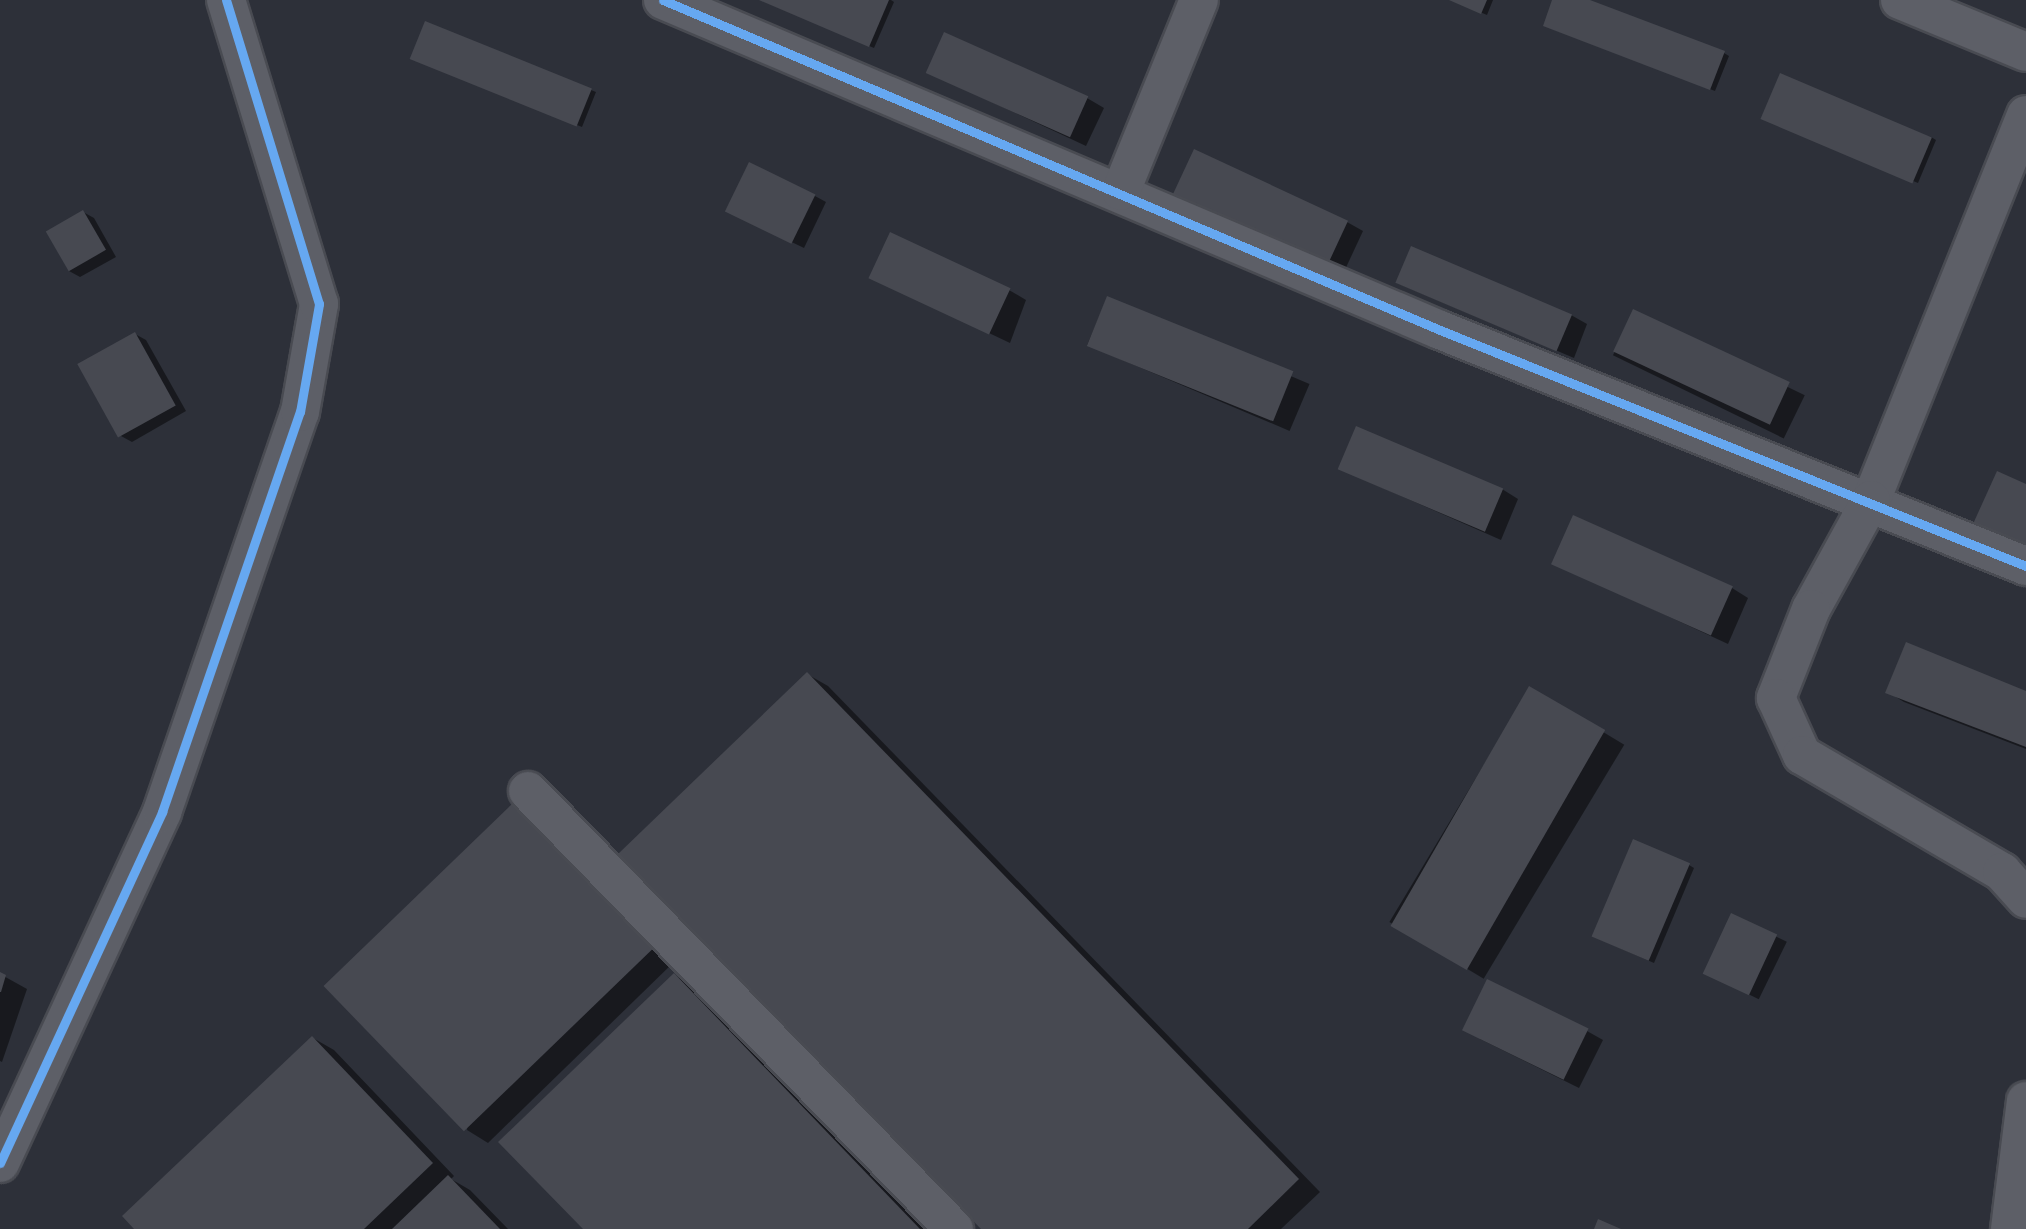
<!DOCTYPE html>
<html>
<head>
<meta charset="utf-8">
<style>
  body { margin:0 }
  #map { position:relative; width:2026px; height:1229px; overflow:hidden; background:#2d3039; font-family:Helvetica,sans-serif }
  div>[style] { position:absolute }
  .shadow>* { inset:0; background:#0007; transform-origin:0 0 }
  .building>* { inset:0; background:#474951; transform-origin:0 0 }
  .roads { filter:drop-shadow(2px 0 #494b52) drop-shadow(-2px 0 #494b52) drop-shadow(0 2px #494b52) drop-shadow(0 -2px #494b52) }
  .minor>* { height:38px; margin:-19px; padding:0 19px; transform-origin:19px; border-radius:19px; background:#5d5f67 }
  .cycleway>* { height:9px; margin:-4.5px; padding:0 4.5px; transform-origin:4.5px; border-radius:4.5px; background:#66a8f1 }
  span { translate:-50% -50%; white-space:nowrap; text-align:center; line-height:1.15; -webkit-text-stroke:5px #212433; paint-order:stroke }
</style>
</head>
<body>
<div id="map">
  <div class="shadow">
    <i style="clip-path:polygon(761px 0,891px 0,894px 2px,874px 48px)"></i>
    <i style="clip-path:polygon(1451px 0,1493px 0,1487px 15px)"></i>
    <i style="clip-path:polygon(1554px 0,1585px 0,1724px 53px,1729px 56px,1715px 91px,1550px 28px)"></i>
    <i style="clip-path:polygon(417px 61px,591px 90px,596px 92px,582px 127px)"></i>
    <i style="clip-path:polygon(928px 72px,1087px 98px,1104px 108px,1086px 146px)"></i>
    <i style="clip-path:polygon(1768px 121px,1931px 137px,1936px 140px,1918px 183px)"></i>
    <i style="clip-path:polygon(815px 196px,826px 202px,804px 248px,738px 216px)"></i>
    <i style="clip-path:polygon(1191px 204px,1347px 222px,1363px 231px,1343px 274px)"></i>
    <i style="clip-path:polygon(83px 212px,94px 218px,116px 257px,80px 277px,69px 271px)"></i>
    <i style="clip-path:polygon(875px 279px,1009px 290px,1026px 300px,1010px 343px)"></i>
    <i style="clip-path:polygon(1397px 283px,1571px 315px,1587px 324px,1574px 358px)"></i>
    <i style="left:1107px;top:298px;width:220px;height:51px;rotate:23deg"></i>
    <i style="left:1634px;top:312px;width:190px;height:48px;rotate:26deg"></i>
    <i style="clip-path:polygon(135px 334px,146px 340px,186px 411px,132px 442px,121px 436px)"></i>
    <i style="clip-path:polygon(1340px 469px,1502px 489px,1518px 499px,1501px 540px)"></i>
    <i style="clip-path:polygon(1553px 563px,1732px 588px,1748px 598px,1728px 644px)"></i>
    <i style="clip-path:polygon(807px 674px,828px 686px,1320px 1192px,1281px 1229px,984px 1229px)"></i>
    <i style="left:1530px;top:688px;width:110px;height:273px;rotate:31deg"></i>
    <i style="clip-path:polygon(1888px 692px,2026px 693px,2026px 749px,1904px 702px)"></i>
    <i style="clip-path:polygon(512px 806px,533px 818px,674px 962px,488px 1143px,467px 1130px)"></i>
    <i style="clip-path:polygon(1689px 865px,1694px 868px,1654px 963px,1599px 939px)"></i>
    <i style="left:1732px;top:915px;width:61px;height:64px;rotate:26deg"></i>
    <i style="clip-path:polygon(0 974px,27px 989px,2px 1062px,0 1061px)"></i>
    <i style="clip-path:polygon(674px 975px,696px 988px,927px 1229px,585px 1229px)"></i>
    <i style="clip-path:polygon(1587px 1031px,1603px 1040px,1579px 1088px,1480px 1039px)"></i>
    <i style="clip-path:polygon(313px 1038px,334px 1050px,454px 1176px,451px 1179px,470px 1190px,508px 1229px,137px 1229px)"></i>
  </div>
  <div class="building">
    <i style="clip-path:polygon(759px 0,889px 0,869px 47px)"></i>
    <i style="clip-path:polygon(1449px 0,1487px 0,1481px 14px)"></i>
    <i style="clip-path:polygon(1552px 0,1590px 0,1725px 51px,1710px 90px,1543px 26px)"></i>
    <i style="left:425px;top:21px;width:180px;height:41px;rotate:22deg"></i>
    <i style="left:944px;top:32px;width:158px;height:45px;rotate:24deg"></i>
    <i style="left:1780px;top:73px;width:165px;height:50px;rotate:23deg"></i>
    <i style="left:1194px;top:149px;width:170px;height:51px;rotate:25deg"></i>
    <i style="left:749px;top:162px;width:74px;height:55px;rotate:26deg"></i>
    <i style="left:83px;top:210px;width:46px;height:43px;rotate:60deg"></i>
    <i style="left:890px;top:232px;width:133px;height:51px;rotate:25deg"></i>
    <i style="left:1411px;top:246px;width:175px;height:40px;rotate:23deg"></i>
    <i style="left:1107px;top:296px;width:201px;height:54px;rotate:22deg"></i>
    <i style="left:1633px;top:309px;width:173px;height:47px;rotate:25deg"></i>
    <i style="left:135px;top:332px;width:84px;height:66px;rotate:61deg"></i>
    <i style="left:1356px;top:426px;width:160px;height:47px;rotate:23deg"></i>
    <i style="clip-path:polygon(1997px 471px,2026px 484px,2026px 548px,1973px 524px)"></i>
    <i style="left:1573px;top:515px;width:175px;height:54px;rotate:24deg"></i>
    <i style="clip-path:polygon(1906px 642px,2026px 691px,2026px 747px,1885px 693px)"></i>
    <i style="clip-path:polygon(807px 672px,1299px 1179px,1248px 1229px,981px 1229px,617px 855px)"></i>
    <i style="left:1529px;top:686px;width:88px;height:277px;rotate:30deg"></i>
    <i style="left:512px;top:804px;width:202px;height:262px;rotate:46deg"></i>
    <i style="left:1633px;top:839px;width:62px;height:106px;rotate:23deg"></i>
    <i style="left:1731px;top:913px;width:51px;height:67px;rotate:25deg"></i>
    <i style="clip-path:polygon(0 972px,6px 975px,1px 992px,0 992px)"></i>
    <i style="clip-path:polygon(674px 973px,920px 1229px,583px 1229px,498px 1142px)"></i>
    <i style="left:1487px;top:979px;width:113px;height:57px;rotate:26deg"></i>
    <i style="clip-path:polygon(312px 1036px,433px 1163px,364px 1229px,134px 1229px,122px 1216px)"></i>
    <i style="clip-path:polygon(448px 1175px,500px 1229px,392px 1229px)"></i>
    <i style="clip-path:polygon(1598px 1219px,1621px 1229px,1594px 1229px)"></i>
  </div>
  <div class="roads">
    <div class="minor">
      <i style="left:663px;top:0;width:844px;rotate:23.01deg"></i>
      <i style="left:1440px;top:330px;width:632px;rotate:21.94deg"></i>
      <i style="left:1900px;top:0;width:136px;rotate:22.4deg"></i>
      <i style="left:2026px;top:115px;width:415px;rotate:111.9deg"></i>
      <i style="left:1871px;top:500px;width:124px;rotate:118.8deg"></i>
      <i style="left:1811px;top:609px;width:96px;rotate:111.5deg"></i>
      <i style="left:1776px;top:698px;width:63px;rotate:65.5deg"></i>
      <i style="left:1802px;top:755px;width:232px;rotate:30.3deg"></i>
      <i style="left:2002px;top:872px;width:36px;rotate:48deg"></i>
      <i style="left:1121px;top:191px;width:206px;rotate:-67.8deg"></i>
      <i style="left:528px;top:791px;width:611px;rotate:45.8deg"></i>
      <i style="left:0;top:1163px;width:387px;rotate:-65.2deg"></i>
      <i style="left:162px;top:812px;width:423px;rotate:-71deg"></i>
      <i style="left:300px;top:412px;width:110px;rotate:-80deg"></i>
      <i style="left:319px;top:304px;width:318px;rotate:-107deg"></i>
      <i style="left:2010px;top:1229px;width:129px;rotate:-82.9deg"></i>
    </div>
  </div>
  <div class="cycleway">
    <i style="left:663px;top:0;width:844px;rotate:23.01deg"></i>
    <i style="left:1440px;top:330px;width:632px;rotate:21.94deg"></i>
    <i style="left:0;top:1163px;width:387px;rotate:-65.2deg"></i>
    <i style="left:162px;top:812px;width:423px;rotate:-71deg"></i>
    <i style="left:300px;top:412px;width:110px;rotate:-80deg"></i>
    <i style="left:319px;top:304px;width:318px;rotate:-107deg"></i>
  </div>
</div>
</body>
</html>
